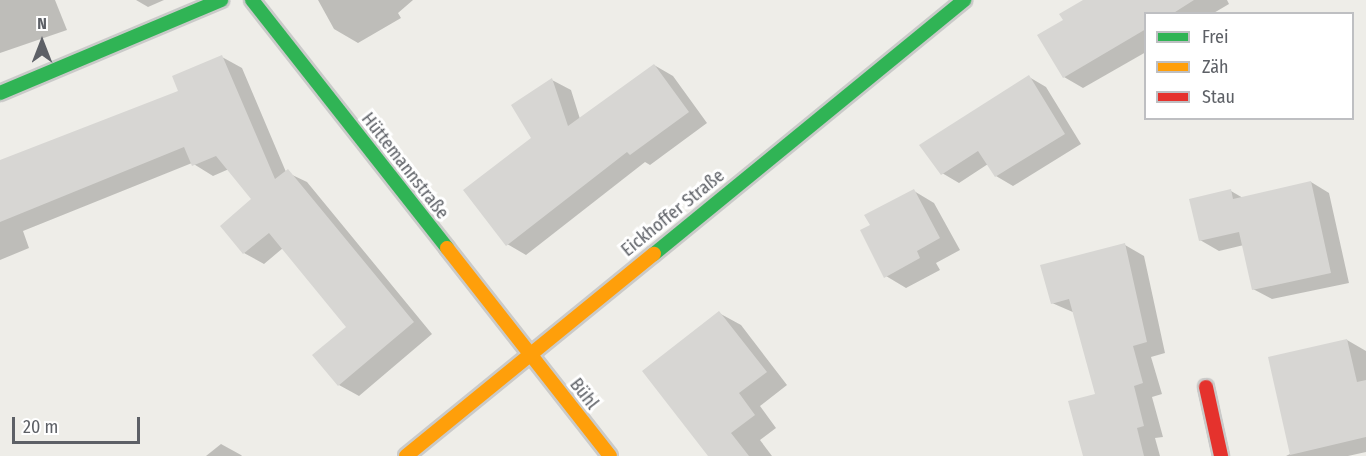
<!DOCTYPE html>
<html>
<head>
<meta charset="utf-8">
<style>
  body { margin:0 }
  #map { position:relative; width:1366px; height:456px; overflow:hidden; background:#eeede8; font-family:"Fira Sans Condensed",sans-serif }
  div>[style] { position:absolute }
  .shadow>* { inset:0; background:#0003 }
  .building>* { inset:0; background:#d7d6d3 }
  .roads { filter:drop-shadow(2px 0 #cacac9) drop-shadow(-2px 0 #cacac9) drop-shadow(0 2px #cacac9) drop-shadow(0 -2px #cacac9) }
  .fast>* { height:14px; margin:-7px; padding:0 7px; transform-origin:7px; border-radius:7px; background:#30b455 }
  .slow>* { height:14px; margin:-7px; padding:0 7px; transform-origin:7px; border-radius:7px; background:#ff9f0a }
  .jam>* { height:14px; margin:-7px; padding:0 7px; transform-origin:7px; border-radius:7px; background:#e5322d }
  span { translate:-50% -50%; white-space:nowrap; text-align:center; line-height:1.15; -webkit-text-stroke:6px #fff; paint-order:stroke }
  .street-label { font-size:18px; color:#5d6066 }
  .legend { position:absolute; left:1144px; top:12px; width:210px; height:108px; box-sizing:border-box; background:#fff; border:2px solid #bebfc2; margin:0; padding:8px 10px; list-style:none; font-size:18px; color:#5d6066 }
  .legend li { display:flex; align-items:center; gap:12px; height:30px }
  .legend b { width:30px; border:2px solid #bebfc2 }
  .north { position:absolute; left:12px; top:12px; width:60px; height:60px; -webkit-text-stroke:4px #fff; paint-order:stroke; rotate:0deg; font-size:16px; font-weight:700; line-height:24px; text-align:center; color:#5d6066 }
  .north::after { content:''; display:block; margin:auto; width:21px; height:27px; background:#5d6066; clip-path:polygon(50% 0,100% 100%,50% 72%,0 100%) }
  .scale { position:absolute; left:12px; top:417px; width:128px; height:27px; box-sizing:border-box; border:3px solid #5d6066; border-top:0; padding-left:8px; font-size:18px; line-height:21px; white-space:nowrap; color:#5d6066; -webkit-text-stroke:4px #fff; paint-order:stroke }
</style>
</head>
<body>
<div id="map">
  <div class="shadow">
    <i style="clip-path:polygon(0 0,55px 0,67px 30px,0 53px)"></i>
    <i style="clip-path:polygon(136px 0,164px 0,148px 7px)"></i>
    <i style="clip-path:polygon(318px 0,413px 0,398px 13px,401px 18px,358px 43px,334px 29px)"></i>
    <i style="clip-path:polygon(1086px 0,1227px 0,1229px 4px,1212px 14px,1146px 14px,1146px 52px,1083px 88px,1064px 77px,1065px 21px)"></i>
    <i style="clip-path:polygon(222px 57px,242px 68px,286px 172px,307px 182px,432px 334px,359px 396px,339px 385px,314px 355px,348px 327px,283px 248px,264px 264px,244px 253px,222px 226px,253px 199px,229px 169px,213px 176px,192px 163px,23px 231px,29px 248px,0 260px,0 163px,180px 91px)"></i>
    <i style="clip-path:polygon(654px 65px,673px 76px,707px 123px,650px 165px,645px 162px,526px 255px,507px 244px,533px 138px,552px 80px,571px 90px,580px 119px)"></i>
    <i style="clip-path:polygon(1029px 77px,1046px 87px,1081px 144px,1013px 186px,996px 176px,988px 164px,959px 183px,942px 173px)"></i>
    <i style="clip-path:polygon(1311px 182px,1329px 193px,1349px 283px,1272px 299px,1253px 289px,1244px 245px,1219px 251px,1200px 240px,1231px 191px,1243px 198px)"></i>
    <i style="clip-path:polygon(914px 191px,934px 203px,960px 250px,936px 263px,940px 270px,906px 288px,886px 276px,872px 226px)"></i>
    <i style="clip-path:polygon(1125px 245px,1144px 256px,1165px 353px,1151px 357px,1162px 394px,1152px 397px,1163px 437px,1155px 438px,1160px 456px,1084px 456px,1096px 395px,1075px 313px,1052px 303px)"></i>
    <i style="clip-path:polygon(719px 313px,741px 325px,787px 385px,760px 406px,776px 428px,760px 440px,772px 456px,710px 456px)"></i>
    <i style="clip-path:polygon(1347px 340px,1366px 351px,1366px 452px,1348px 456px,1286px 456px,1292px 453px)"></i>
    <i style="clip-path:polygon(221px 444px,241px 455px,242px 456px,206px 456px)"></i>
  </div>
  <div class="building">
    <i style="clip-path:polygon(1083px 0,1194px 0,1172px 14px,1146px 14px,1146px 29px,1063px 78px,1037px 35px,1063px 20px,1059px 14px)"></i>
    <i style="clip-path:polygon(222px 55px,275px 179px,288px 169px,414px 322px,338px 386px,312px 355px,346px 327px,269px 233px,243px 254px,220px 226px,251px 199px,216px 156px,192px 166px,184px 147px,0 222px,0 160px,178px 91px,172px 76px)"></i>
    <i style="clip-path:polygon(654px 64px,689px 112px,630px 155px,627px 152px,506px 246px,463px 190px,531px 138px,511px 105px,552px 78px,568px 126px)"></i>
    <i style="clip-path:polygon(1029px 75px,1065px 134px,995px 177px,978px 151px,941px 175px,919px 145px)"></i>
    <i style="clip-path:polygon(1311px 181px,1331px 273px,1252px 290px,1239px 232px,1199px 241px,1189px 199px,1231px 189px,1233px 199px)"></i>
    <i style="clip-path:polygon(914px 189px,940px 238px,917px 251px,920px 258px,884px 278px,860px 230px,870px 225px,864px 215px)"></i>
    <i style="clip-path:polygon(1125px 243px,1147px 342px,1133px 346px,1143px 383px,1134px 386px,1144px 426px,1137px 428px,1144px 456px,1083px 456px,1068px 401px,1095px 394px,1069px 299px,1051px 304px,1040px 265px)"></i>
    <i style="clip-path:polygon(719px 311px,767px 372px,739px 393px,755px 415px,731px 433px,749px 456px,708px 456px,642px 371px)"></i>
    <i style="clip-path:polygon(1347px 339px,1357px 382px,1366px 380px,1366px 437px,1290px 455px,1268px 357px)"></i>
  </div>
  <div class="roads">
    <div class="fast">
      <i style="left:252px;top:0;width:315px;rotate:51.8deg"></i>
      <i style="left:0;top:93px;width:240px;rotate:-22.8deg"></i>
      <i style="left:654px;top:254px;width:401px;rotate:-39.3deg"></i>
    </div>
    <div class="slow">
      <i style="left:447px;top:248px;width:264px;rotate:51.9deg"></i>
      <i style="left:406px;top:456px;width:320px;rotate:-39.2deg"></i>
    </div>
    <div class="jam">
      <i style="left:1206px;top:387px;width:71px;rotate:77.7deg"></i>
    </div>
  </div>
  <div class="street-label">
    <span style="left:405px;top:166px;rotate:52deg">Hüttemannstraße</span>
    <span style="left:673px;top:213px;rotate:-39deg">Eickhoffer Straße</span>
    <span style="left:584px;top:394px;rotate:52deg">Bühl</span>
  </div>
  <ul class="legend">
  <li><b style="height:8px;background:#30b455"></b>Frei</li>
  <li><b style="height:8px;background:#ff9f0a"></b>Zäh</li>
  <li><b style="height:8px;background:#e5322d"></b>Stau</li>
  </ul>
  <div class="north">N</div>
  <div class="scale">20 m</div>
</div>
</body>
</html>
